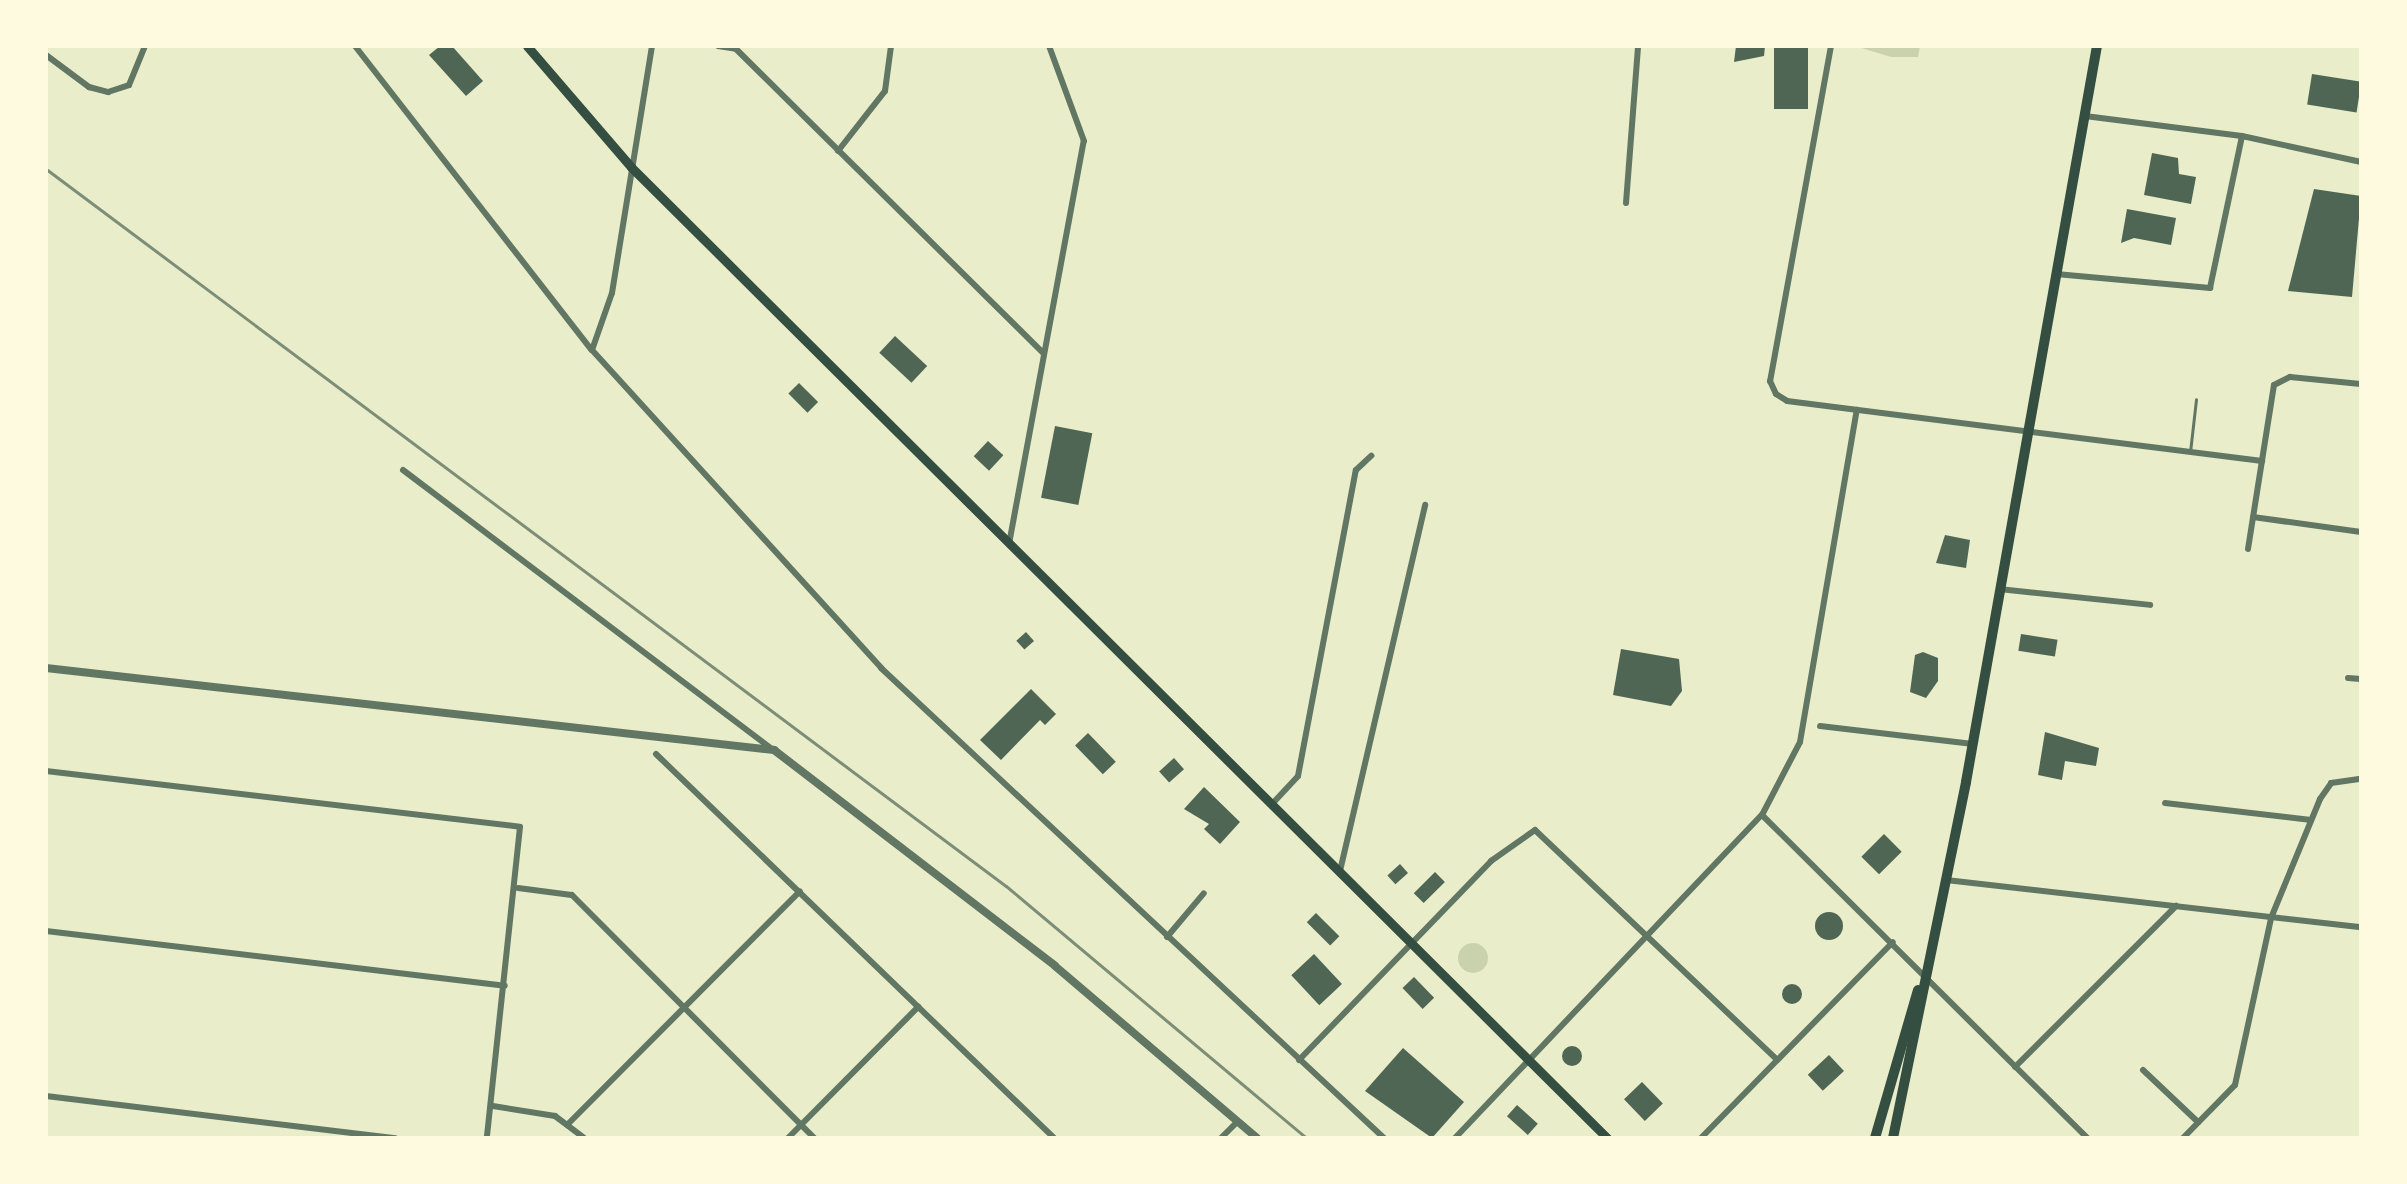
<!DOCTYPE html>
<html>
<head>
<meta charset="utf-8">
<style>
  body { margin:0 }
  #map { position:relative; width:2407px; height:1184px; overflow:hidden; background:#e9edc9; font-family:"Source Sans 3",sans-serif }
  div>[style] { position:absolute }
  .green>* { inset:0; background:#cad2ad }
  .round { border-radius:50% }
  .building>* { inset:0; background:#4f6655; transform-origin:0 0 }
  .service>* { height:3px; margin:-1.5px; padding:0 1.5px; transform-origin:1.5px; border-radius:1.5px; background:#617663 }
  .minor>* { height:6px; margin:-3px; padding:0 3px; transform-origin:3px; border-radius:3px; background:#617663 }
  .tertiary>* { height:8px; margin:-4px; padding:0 4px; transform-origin:4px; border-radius:4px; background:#617663 }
  .secondary>* { height:9px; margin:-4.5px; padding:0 4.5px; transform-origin:4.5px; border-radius:4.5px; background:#344e41 }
  .primary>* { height:10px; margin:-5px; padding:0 5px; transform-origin:5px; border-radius:5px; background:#344e41 }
  .rail>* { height:3px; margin:-1.5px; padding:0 1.5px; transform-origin:1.5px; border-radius:1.5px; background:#7c8e77 }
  span { translate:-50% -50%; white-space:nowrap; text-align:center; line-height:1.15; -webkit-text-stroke:6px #fefae0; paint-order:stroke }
  .frame { position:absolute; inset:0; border:48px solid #fefae0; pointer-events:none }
</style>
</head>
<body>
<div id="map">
  <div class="green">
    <i style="clip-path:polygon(1855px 46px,1920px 46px,1918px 57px,1891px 57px)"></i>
    <i class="round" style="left:1458px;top:943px;width:30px;height:30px"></i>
  </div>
  <div class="building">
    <i style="clip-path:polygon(440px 46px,452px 46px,483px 81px,466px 96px,429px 55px)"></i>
    <i style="clip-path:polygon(1736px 46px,1765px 46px,1764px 56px,1734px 62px)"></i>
    <i style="left:1774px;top:46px;width:34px;height:63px"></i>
    <i style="left:2312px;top:74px;width:50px;height:31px;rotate:9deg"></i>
    <i style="clip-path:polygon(2152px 153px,2178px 158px,2179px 174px,2196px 177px,2191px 204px,2144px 195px)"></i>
    <i style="clip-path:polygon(2314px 189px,2361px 196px,2352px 297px,2288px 291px)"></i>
    <i style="clip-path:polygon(2127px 209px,2176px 218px,2171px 245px,2134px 238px,2121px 243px)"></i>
    <i style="left:895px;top:336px;width:44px;height:23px;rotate:43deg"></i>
    <i style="left:799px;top:383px;width:27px;height:15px;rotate:45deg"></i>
    <i style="left:1055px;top:426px;width:38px;height:73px;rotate:11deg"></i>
    <i style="left:988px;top:441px;width:21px;height:21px;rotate:43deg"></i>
    <i style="clip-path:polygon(1945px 535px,1970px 540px,1966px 568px,1936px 563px)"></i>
    <i style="left:1026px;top:632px;width:12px;height:13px;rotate:48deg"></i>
    <i style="left:2021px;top:634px;width:37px;height:17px;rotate:9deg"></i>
    <i style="clip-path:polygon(1621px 649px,1679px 659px,1682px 691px,1671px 706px,1613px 695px)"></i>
    <i style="clip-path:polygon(1923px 652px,1938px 658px,1938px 681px,1926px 698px,1910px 692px,1915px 655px)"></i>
    <i style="clip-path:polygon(1031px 689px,1056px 714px,1045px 725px,1040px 720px,1001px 760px,980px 740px)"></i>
    <i style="clip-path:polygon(2045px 732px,2099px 748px,2096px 766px,2065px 761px,2062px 780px,2038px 775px)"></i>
    <i style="left:1088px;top:733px;width:40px;height:18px;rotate:46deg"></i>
    <i style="left:1174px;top:758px;width:15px;height:20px;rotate:48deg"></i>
    <i style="clip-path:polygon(1204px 787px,1240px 822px,1220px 844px,1204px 829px,1209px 824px,1184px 809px)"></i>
    <i style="left:1884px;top:834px;width:25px;height:32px;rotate:45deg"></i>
    <i style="left:1400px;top:864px;width:12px;height:17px;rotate:48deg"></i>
    <i style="left:1435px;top:872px;width:14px;height:30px;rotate:45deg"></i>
    <i class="round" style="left:1815px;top:912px;width:28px;height:28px"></i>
    <i style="left:1316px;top:913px;width:33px;height:13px;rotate:45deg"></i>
    <i style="left:1314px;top:954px;width:41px;height:31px;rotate:47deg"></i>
    <i style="left:1414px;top:977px;width:29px;height:16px;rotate:46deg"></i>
    <i class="round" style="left:1782px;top:984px;width:20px;height:20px"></i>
    <i class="round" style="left:1562px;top:1046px;width:20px;height:20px"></i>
    <i style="clip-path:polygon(1403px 1048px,1464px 1102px,1432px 1138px,1365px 1091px)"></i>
    <i style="left:1829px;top:1055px;width:22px;height:29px;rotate:47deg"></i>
    <i style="left:1642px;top:1082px;width:30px;height:25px;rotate:46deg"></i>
    <i style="left:1517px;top:1105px;width:28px;height:15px;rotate:42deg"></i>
  </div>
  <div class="service">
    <i style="left:2190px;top:452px;width:53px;rotate:-83.5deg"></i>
  </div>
  <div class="minor">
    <i style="left:355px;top:46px;width:385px;rotate:52.1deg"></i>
    <i style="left:592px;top:350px;width:430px;rotate:47.7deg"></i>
    <i style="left:881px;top:668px;width:688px;rotate:43.06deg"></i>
    <i style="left:718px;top:46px;width:18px;rotate:9deg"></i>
    <i style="left:736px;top:49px;width:432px;rotate:44.7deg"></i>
    <i style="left:1831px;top:46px;width:341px;rotate:100.3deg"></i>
    <i style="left:1770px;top:381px;width:14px;rotate:65deg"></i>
    <i style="left:1776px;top:394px;width:13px;rotate:32deg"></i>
    <i style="left:1787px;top:401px;width:479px;rotate:7.2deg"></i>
    <i style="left:46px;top:55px;width:54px;rotate:36.7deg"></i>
    <i style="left:89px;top:87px;width:20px;rotate:15deg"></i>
    <i style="left:108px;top:92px;width:22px;rotate:-18deg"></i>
    <i style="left:129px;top:85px;width:42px;rotate:-67.7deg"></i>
    <i style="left:2085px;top:116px;width:158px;rotate:7.3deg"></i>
    <i style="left:2242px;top:136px;width:122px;rotate:12.3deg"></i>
    <i style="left:838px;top:151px;width:76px;rotate:-51.9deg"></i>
    <i style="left:885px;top:91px;width:45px;rotate:-82.4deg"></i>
    <i style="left:1626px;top:203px;width:157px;rotate:-85.6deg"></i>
    <i style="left:2056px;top:274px;width:155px;rotate:5.2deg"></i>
    <i style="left:2210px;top:288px;width:155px;rotate:-78.1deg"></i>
    <i style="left:592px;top:350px;width:60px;rotate:-70.7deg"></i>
    <i style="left:612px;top:293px;width:250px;rotate:-80.8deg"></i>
    <i style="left:403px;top:470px;width:464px;rotate:37.1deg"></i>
    <i style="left:2253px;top:517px;width:109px;rotate:7.9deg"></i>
    <i style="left:1009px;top:544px;width:410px;rotate:-79.5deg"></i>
    <i style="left:1084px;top:141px;width:101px;rotate:-110.2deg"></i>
    <i style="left:2248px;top:549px;width:166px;rotate:-81deg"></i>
    <i style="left:2274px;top:385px;width:18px;rotate:-27deg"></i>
    <i style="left:2290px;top:377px;width:71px;rotate:5.6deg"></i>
    <i style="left:1999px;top:589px;width:152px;rotate:6deg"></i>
    <i style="left:2348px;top:678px;width:13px;rotate:4deg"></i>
    <i style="left:1820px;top:726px;width:154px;rotate:6.7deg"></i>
    <i style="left:656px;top:754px;width:553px;rotate:43.97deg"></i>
    <i style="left:46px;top:771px;width:477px;rotate:6.7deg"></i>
    <i style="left:520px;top:827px;width:313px;rotate:96.1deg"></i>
    <i style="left:2165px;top:803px;width:147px;rotate:6.6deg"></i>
    <i style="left:1272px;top:804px;width:38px;rotate:-47deg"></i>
    <i style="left:1298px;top:776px;width:311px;rotate:-79.3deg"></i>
    <i style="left:1356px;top:470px;width:21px;rotate:-43deg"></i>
    <i style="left:1762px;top:815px;width:82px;rotate:-62.5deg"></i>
    <i style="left:1800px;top:742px;width:337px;rotate:-80.3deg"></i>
    <i style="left:1340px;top:871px;width:376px;rotate:-76.9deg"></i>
    <i style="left:1946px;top:880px;width:418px;rotate:6.5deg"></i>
    <i style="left:518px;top:888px;width:54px;rotate:7.4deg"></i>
    <i style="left:572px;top:895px;width:343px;rotate:45.1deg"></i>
    <i style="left:46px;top:931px;width:462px;rotate:6.8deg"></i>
    <i style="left:1167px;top:937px;width:57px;rotate:-49.9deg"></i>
    <i style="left:1299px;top:1060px;width:277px;rotate:-46deg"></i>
    <i style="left:1491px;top:861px;width:54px;rotate:-35.2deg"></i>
    <i style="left:1535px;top:830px;width:334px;rotate:43.5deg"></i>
    <i style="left:2015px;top:1067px;width:228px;rotate:-45deg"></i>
    <i style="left:2143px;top:1070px;width:76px;rotate:43.4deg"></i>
    <i style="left:46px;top:1096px;width:352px;rotate:6.9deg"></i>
    <i style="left:493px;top:1106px;width:63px;rotate:9.2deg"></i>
    <i style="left:555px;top:1116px;width:36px;rotate:37deg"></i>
    <i style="left:569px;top:1123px;width:327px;rotate:-45.1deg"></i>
    <i style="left:788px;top:1138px;width:185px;rotate:-45.2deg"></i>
    <i style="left:1221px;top:1138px;width:24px;rotate:-45deg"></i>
    <i style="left:1455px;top:1138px;width:446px;rotate:-46.5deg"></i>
    <i style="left:1762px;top:815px;width:458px;rotate:44.8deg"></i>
    <i style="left:1701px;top:1138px;width:274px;rotate:-45.6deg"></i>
    <i style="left:2183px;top:1138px;width:74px;rotate:-45.5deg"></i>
    <i style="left:2235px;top:1085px;width:171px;rotate:-77.8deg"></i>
    <i style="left:2271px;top:918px;width:129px;rotate:-67.6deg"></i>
    <i style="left:2320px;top:799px;width:19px;rotate:-55deg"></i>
    <i style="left:2331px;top:783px;width:30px;rotate:-8deg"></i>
  </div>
  <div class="tertiary">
    <i style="left:46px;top:668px;width:733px;rotate:6.43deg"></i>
    <i style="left:774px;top:750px;width:354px;rotate:37.5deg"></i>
    <i style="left:1055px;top:966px;width:265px;rotate:40.4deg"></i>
  </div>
  <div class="secondary">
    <i style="left:527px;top:46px;width:160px;rotate:49.3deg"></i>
    <i style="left:631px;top:167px;width:1377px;rotate:44.85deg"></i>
  </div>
  <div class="primary">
    <i style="left:1875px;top:1138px;width:154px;rotate:-73.8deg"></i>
    <i style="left:1893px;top:1138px;width:363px;rotate:-78.4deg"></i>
    <i style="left:1966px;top:782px;width:748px;rotate:-79.91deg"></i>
  </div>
  <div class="rail">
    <i style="left:46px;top:169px;width:1198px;rotate:36.76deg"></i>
    <i style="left:1006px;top:886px;width:392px;rotate:40deg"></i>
  </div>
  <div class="frame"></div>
</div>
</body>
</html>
